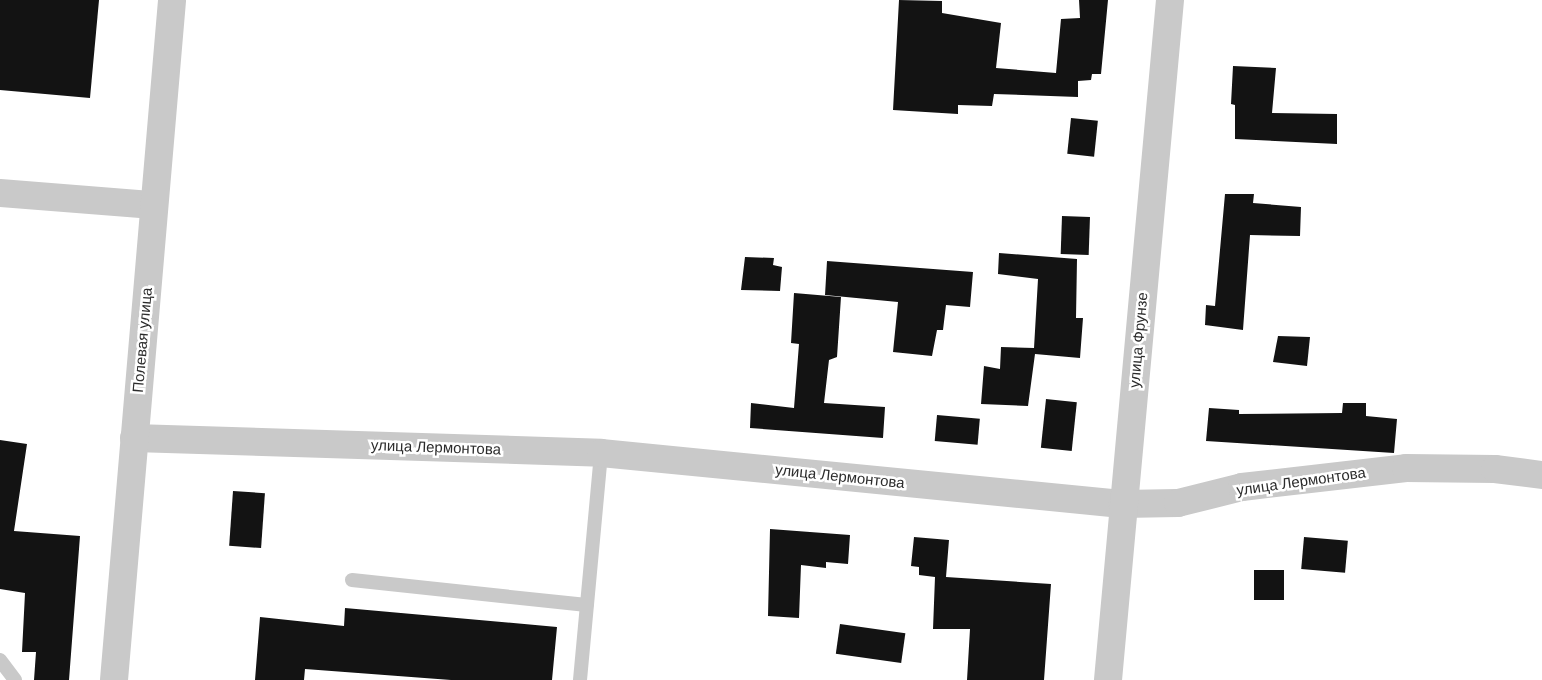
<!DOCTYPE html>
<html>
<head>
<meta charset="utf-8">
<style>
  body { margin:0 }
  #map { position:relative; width:1542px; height:680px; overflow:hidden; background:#fff; font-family:Helvetica,sans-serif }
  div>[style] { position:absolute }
  .building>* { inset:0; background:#131313; transform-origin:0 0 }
  .service>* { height:14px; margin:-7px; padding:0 7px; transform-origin:7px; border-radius:7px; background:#c9c9c9 }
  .minor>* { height:28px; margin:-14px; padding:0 14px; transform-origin:14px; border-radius:14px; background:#c9c9c9 }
  .tertiary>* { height:28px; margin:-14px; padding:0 14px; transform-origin:14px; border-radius:14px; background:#c9c9c9 }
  span { translate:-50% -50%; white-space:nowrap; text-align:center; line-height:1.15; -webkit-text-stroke:5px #fff; paint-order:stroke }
  .street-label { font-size:15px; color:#2c2c2c }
</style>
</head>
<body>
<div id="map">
  <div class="building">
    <i style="clip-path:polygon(0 0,99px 0,90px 98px,0 90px)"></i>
    <i style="clip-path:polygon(899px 0,942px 1px,942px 13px,1001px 23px,996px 68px,1056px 73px,1061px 19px,1080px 18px,1079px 0,1108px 0,1101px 74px,1092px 74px,1091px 80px,1078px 81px,1078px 97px,994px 94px,992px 106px,958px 105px,958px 114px,893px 110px)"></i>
    <i style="clip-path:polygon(1233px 66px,1276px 68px,1272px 113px,1337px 114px,1337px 144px,1235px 139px,1235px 105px,1231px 104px)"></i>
    <i style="left:1071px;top:118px;width:27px;height:36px;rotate:6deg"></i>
    <i style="clip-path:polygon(1225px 194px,1254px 194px,1253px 203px,1301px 207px,1300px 236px,1250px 235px,1243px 330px,1205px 325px,1206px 305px,1215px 306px)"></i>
    <i style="left:1062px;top:216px;width:28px;height:38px;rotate:2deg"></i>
    <i style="clip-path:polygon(999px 253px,1077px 259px,1076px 318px,1083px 318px,1080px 358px,1035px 354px,1028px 406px,981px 404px,984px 366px,1000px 369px,1001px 347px,1034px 348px,1038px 279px,998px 274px)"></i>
    <i style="clip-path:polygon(745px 257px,774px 258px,773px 265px,782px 267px,780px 291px,741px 290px)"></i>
    <i style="clip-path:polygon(827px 261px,973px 272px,970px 307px,946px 305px,943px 330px,937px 330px,932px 356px,893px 352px,898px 302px,825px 295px)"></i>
    <i style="clip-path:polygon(794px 293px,841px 297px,837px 357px,829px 360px,824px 403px,885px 407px,883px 438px,750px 428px,751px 403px,794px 408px,799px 344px,791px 343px)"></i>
    <i style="clip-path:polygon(1278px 336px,1310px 337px,1307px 366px,1273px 362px)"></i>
    <i style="left:1046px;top:399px;width:31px;height:49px;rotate:6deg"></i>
    <i style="clip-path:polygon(1343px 403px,1366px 403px,1366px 416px,1397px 419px,1394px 453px,1206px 441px,1209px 408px,1239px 410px,1239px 414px,1342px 413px)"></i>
    <i style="left:937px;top:415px;width:43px;height:26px;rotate:5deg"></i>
    <i style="clip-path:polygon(0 440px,27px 444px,14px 531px,80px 536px,69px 680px,34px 680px,36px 652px,22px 652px,25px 593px,0 589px)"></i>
    <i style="left:233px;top:491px;width:32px;height:55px;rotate:4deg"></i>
    <i style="clip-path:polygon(770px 529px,850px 535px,848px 564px,826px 562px,826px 568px,801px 565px,799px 618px,768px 616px)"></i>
    <i style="clip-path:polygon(914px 537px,949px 540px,946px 577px,1051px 584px,1044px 680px,967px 680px,970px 629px,933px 629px,935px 577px,919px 575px,919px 567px,911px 566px)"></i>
    <i style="left:1304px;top:537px;width:44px;height:32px;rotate:5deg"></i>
    <i style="left:1254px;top:570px;width:30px;height:30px"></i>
    <i style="clip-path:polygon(345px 608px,557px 627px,552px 680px,451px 680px,305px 669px,304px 680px,255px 680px,260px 617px,344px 626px)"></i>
    <i style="left:840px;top:624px;width:66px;height:30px;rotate:8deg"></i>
  </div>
  <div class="service">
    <i style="left:352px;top:580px;width:236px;rotate:6.1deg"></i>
    <i style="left:0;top:660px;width:25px;rotate:53deg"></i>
    <i style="left:580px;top:680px;width:228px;rotate:-84.7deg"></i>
  </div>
  <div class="minor">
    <i style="left:0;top:193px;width:154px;rotate:4.5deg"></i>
    <i style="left:134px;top:438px;width:467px;rotate:1.8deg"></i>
    <i style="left:601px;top:453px;width:523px;rotate:5.59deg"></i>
    <i style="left:1122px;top:504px;width:56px;rotate:-1deg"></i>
    <i style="left:1178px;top:503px;width:66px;rotate:-14deg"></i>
    <i style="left:1242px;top:487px;width:165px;rotate:-6.6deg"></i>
    <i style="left:1406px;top:468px;width:89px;rotate:0.6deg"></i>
    <i style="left:1495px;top:469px;width:47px;rotate:7.3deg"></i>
  </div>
  <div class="tertiary">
    <i style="left:114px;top:680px;width:682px;rotate:-85.12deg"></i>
    <i style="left:1108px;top:680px;width:683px;rotate:-84.79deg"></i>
  </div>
  <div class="street-label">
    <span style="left:142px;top:340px;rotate:-85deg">Полевая улица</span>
    <span style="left:1138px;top:340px;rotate:-85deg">улица Фрунзе</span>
    <span style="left:436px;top:447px;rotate:2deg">улица Лермонтова</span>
    <span style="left:840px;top:476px;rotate:6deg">улица Лермонтова</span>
    <span style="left:1301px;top:481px;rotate:-8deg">улица Лермонтова</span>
  </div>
</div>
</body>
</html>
